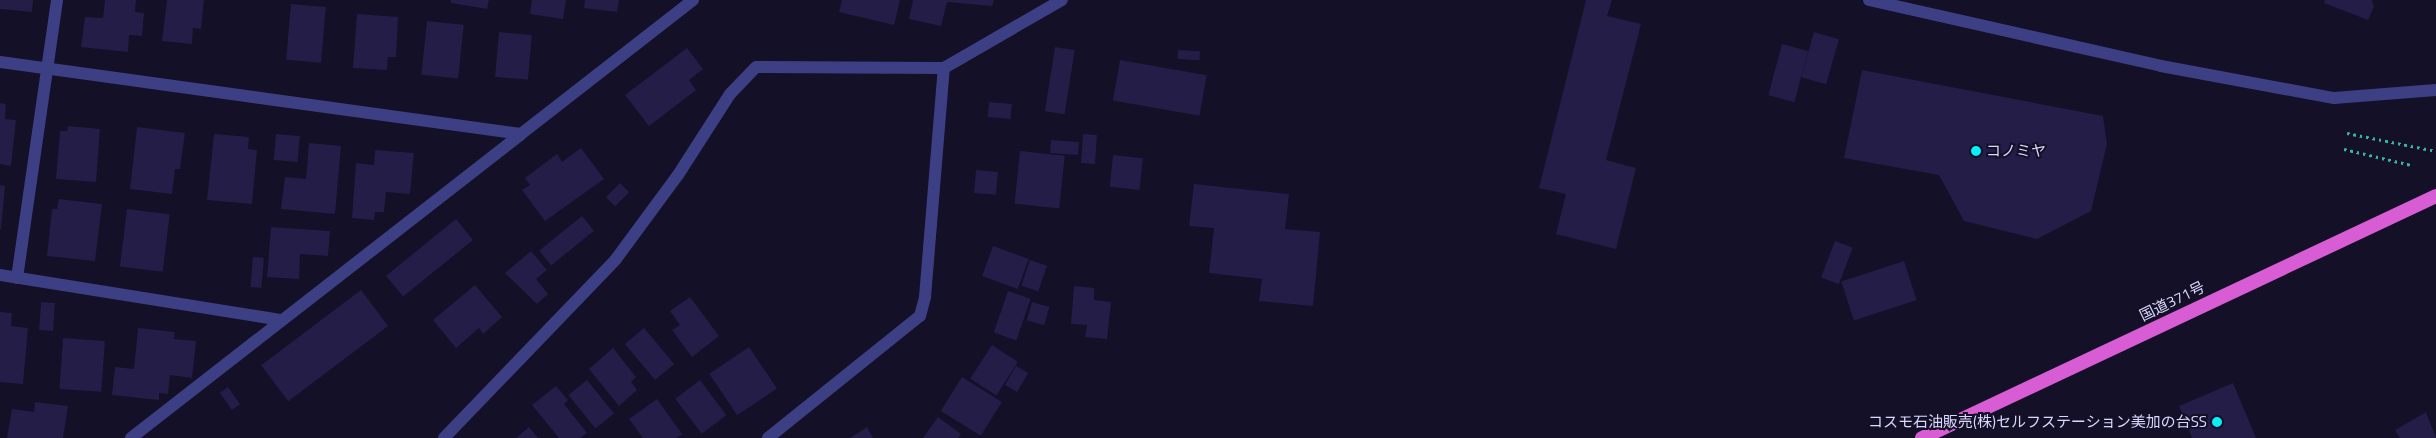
<!DOCTYPE html>
<html>
<head>
<meta charset="utf-8">
<style>
  body { margin:0 }
  #map { position:relative; width:2436px; height:438px; overflow:hidden; background:#131027; font-family:"Titillium Web","Noto Sans JP",sans-serif }
  div>[style] { position:absolute }
  .building>* { inset:0; background:#231d47; transform-origin:0 0 }
  .path>* { height:3px; margin-top:-1.5px; transform-origin:0; background:repeating-linear-gradient(90deg,#34b5a5 0 2.5px,transparent 0 6.5px) }
  .minor>* { height:12px; margin:-6px; padding:0 6px; transform-origin:6px; border-radius:6px; background:#3d3f84 }
  .tertiary>* { height:12px; margin:-6px; padding:0 6px; transform-origin:6px; border-radius:6px; background:#3d3f84 }
  .trunk>* { height:14px; margin:-7px; padding:0 7px; transform-origin:7px; border-radius:7px; background:#d85dd4 }
  .dots>* { width:14px; height:14px; translate:-50% -50%; box-sizing:border-box; border:2px solid #131027; border-radius:50% }
  span { translate:-50% -50%; white-space:nowrap; text-align:center; line-height:1.15; -webkit-text-stroke:4px #131027; paint-order:stroke }
  .poi-label { font-size:15px; color:#dad8fe }
  .left { translate:0 -50%; text-align:left }
  .right { translate:-100% -50%; text-align:right }
  .street-label { font-size:15px; color:#dad8fe }
</style>
</head>
<body>
<div id="map">
  <div class="building">
    <i style="clip-path:polygon(0 0,33px 0,32px 12px,0 9px)"></i>
    <i style="clip-path:polygon(105px 0,136px 0,135px 12px,144px 13px,142px 36px,129px 35px,128px 52px,81px 47px,85px 17px,103px 18px)"></i>
    <i style="clip-path:polygon(167px 0,204px 0,201px 29px,193px 28px,192px 44px,162px 41px)"></i>
    <i style="clip-path:polygon(451px 0,489px 0,487px 9px,451px 3px)"></i>
    <i style="clip-path:polygon(532px 0,566px 0,563px 19px,530px 14px)"></i>
    <i style="clip-path:polygon(585px 0,619px 0,617px 12px,584px 8px)"></i>
    <i style="clip-path:polygon(842px 0,900px 0,894px 25px,839px 12px)"></i>
    <i style="clip-path:polygon(913px 0,994px 0,992px 6px,947px 2px,941px 26px,909px 19px)"></i>
    <i style="clip-path:polygon(1586px 0,1612px 0,1607px 16px,1641px 24px,1606px 160px,1636px 168px,1616px 249px,1556px 234px,1566px 194px,1539px 188px)"></i>
    <i style="clip-path:polygon(2325px 0,2372px 0,2374px 7px,2368px 20px,2324px 3px)"></i>
    <i style="left:291px;top:4px;width:35px;height:56px;rotate:5deg"></i>
    <i style="clip-path:polygon(357px 14px,398px 17px,396px 57px,388px 57px,387px 70px,353px 68px)"></i>
    <i style="left:427px;top:21px;width:37px;height:54px;rotate:6deg"></i>
    <i style="left:499px;top:32px;width:33px;height:45px;rotate:5deg"></i>
    <i style="left:1814px;top:32px;width:26px;height:47px;rotate:16deg"></i>
    <i style="left:1782px;top:44px;width:27px;height:53px;rotate:15deg"></i>
    <i style="left:1055px;top:47px;width:20px;height:65px;rotate:9deg"></i>
    <i style="clip-path:polygon(687px 48px,703px 69px,689px 80px,696px 90px,649px 126px,625px 95px)"></i>
    <i style="left:1178px;top:50px;width:22px;height:9px;rotate:3deg"></i>
    <i style="left:1120px;top:60px;width:88px;height:41px;rotate:10deg"></i>
    <i style="clip-path:polygon(1862px 70px,2103px 116px,2107px 144px,2091px 211px,2037px 239px,1964px 221px,1939px 175px,1844px 158px)"></i>
    <i style="left:989px;top:102px;width:23px;height:15px;rotate:5deg"></i>
    <i style="clip-path:polygon(0 103px,6px 104px,5px 119px,16px 120px,11px 166px,0 164px)"></i>
    <i style="clip-path:polygon(68px 126px,100px 129px,96px 182px,56px 179px,60px 131px,67px 131px)"></i>
    <i style="clip-path:polygon(137px 127px,185px 133px,180px 169px,175px 169px,172px 194px,130px 189px)"></i>
    <i style="clip-path:polygon(214px 134px,249px 137px,248px 149px,257px 150px,252px 204px,207px 200px)"></i>
    <i style="left:276px;top:134px;width:24px;height:26px;rotate:5deg"></i>
    <i style="left:1083px;top:134px;width:14px;height:29px;rotate:4deg"></i>
    <i style="left:1051px;top:140px;width:28px;height:13px;rotate:4deg"></i>
    <i style="clip-path:polygon(309px 143px,341px 146px,335px 214px,281px 209px,285px 177px,306px 179px)"></i>
    <i style="clip-path:polygon(581px 148px,604px 179px,545px 221px,522px 190px,530px 185px,525px 178px,557px 154px,562px 162px)"></i>
    <i style="clip-path:polygon(375px 150px,414px 153px,410px 194px,386px 192px,384px 212px,375px 212px,374px 220px,352px 218px,356px 163px,374px 165px)"></i>
    <i style="left:1020px;top:151px;width:45px;height:53px;rotate:6deg"></i>
    <i style="left:1113px;top:155px;width:30px;height:32px;rotate:6deg"></i>
    <i style="left:976px;top:170px;width:22px;height:23px;rotate:5deg"></i>
    <i style="left:620px;top:183px;width:13px;height:20px;rotate:45deg"></i>
    <i style="clip-path:polygon(1194px 184px,1289px 194px,1285px 229px,1320px 232px,1313px 306px,1259px 301px,1262px 279px,1209px 273px,1214px 228px,1189px 226px)"></i>
    <i style="clip-path:polygon(0 185px,5px 186px,1px 229px,0 229px)"></i>
    <i style="clip-path:polygon(59px 199px,102px 204px,95px 261px,47px 256px,52px 209px,57px 209px)"></i>
    <i style="left:127px;top:209px;width:43px;height:58px;rotate:7deg"></i>
    <i style="left:582px;top:216px;width:19px;height:55px;rotate:51deg"></i>
    <i style="left:456px;top:219px;width:27px;height:90px;rotate:51deg"></i>
    <i style="clip-path:polygon(271px 227px,330px 231px,328px 256px,300px 254px,299px 279px,267px 277px)"></i>
    <i style="left:1835px;top:241px;width:19px;height:39px;rotate:21deg"></i>
    <i style="left:993px;top:246px;width:38px;height:32px;rotate:20deg"></i>
    <i style="clip-path:polygon(531px 251px,547px 270px,536px 279px,548px 294px,537px 304px,505px 273px)"></i>
    <i style="left:253px;top:257px;width:11px;height:30px;rotate:5deg"></i>
    <i style="left:1030px;top:260px;width:18px;height:27px;rotate:19deg"></i>
    <i style="left:1904px;top:261px;width:41px;height:66px;rotate:72deg"></i>
    <i style="clip-path:polygon(475px 285px,502px 317px,483px 334px,479px 328px,456px 348px,433px 320px)"></i>
    <i style="clip-path:polygon(1074px 286px,1094px 288px,1094px 300px,1111px 302px,1107px 339px,1085px 337px,1087px 325px,1071px 324px)"></i>
    <i style="left:361px;top:290px;width:45px;height:125px;rotate:53deg"></i>
    <i style="left:1008px;top:291px;width:24px;height:44px;rotate:19deg"></i>
    <i style="clip-path:polygon(690px 297px,719px 336px,692px 357px,672px 330px,680px 325px,670px 311px)"></i>
    <i style="left:41px;top:302px;width:14px;height:28px;rotate:4deg"></i>
    <i style="left:1032px;top:302px;width:18px;height:19px;rotate:16deg"></i>
    <i style="clip-path:polygon(0 312px,12px 313px,11px 326px,28px 328px,23px 384px,0 382px)"></i>
    <i style="clip-path:polygon(138px 328px,175px 332px,174px 339px,196px 341px,192px 378px,170px 375px,168px 394px,159px 393px,159px 400px,112px 395px,115px 367px,134px 369px)"></i>
    <i style="left:644px;top:328px;width:47px;height:25px;rotate:50deg"></i>
    <i style="left:63px;top:338px;width:42px;height:51px;rotate:4deg"></i>
    <i style="left:992px;top:345px;width:31px;height:40px;rotate:33deg"></i>
    <i style="left:749px;top:347px;width:50px;height:48px;rotate:56deg"></i>
    <i style="clip-path:polygon(613px 348px,636px 377px,631px 382px,637px 390px,619px 406px,589px 369px)"></i>
    <i style="left:1016px;top:366px;width:14px;height:22px;rotate:30deg"></i>
    <i style="left:962px;top:377px;width:47px;height:40px;rotate:32deg"></i>
    <i style="left:587px;top:380px;width:43px;height:24px;rotate:51deg"></i>
    <i style="left:700px;top:380px;width:44px;height:31px;rotate:53deg"></i>
    <i style="clip-path:polygon(2233px 383px,2256px 438px,2192px 438px,2179px 406px)"></i>
    <i style="clip-path:polygon(556px 386px,568px 400px,564px 404px,587px 433px,580px 438px,559px 438px,532px 405px)"></i>
    <i style="left:228px;top:387px;width:21px;height:10px;rotate:55deg"></i>
    <i style="clip-path:polygon(657px 399px,682px 434px,677px 438px,643px 438px,629px 419px)"></i>
    <i style="clip-path:polygon(35px 402px,68px 406px,63px 438px,7px 438px,12px 409px,34px 412px)"></i>
    <i style="clip-path:polygon(2426px 412px,2436px 438px,2400px 438px,2395px 430px)"></i>
    <i style="clip-path:polygon(938px 417px,961px 434px,958px 438px,923px 438px)"></i>
    <i style="clip-path:polygon(529px 427px,538px 438px,516px 438px)"></i>
    <i style="clip-path:polygon(867px 427px,873px 438px,850px 438px)"></i>
  </div>
  <div class="path">
    <i style="left:2347px;top:133px;width:91px;rotate:11.4deg"></i>
    <i style="left:2344px;top:149px;width:69px;rotate:13.4deg"></i>
  </div>
  <div class="minor">
    <i style="left:0;top:275px;width:285px;rotate:9.1deg"></i>
    <i style="left:17px;top:278px;width:281px;rotate:-81.8deg"></i>
    <i style="left:131px;top:438px;width:494px;rotate:-37.9deg"></i>
    <i style="left:444px;top:438px;width:248px;rotate:-46.1deg"></i>
    <i style="left:616px;top:259px;width:104px;rotate:-53.6deg"></i>
    <i style="left:678px;top:175px;width:96px;rotate:-57.3deg"></i>
    <i style="left:730px;top:94px;width:37px;rotate:-46deg"></i>
    <i style="left:756px;top:67px;width:188px;rotate:0.3deg"></i>
    <i style="left:944px;top:68px;width:136px;rotate:-30deg"></i>
    <i style="left:768px;top:438px;width:195px;rotate:-38.8deg"></i>
    <i style="left:920px;top:316px;width:20px;rotate:-75deg"></i>
    <i style="left:925px;top:297px;width:230px;rotate:-85.3deg"></i>
  </div>
  <div class="tertiary">
    <i style="left:1869px;top:0;width:299px;rotate:12.7deg"></i>
    <i style="left:2161px;top:66px;width:176px;rotate:10.5deg"></i>
    <i style="left:2334px;top:98px;width:102px;rotate:-4.5deg"></i>
    <i style="left:0;top:62px;width:526px;rotate:7.87deg"></i>
    <i style="left:521px;top:134px;width:218px;rotate:-37.9deg"></i>
  </div>
  <div class="trunk">
    <i style="left:1922px;top:438px;width:568px;rotate:-25.21deg"></i>
  </div>
  <div class="dots">
    <i style="left:1976px;top:151px;background:#0beef7"></i>
    <i style="left:2217px;top:422px;background:#0beef7"></i>
  </div>
  <div class="poi-label">
    <span class="left" style="left:1986px;top:151px">コノミヤ</span>
    <span class="right" style="left:2207px;top:422px">コスモ石油販売(株)セルフステーション美加の台SS</span>
  </div>
  <div class="street-label">
    <span style="left:2172px;top:301px;rotate:-26deg">国道371号</span>
  </div>
</div>
</body>
</html>
